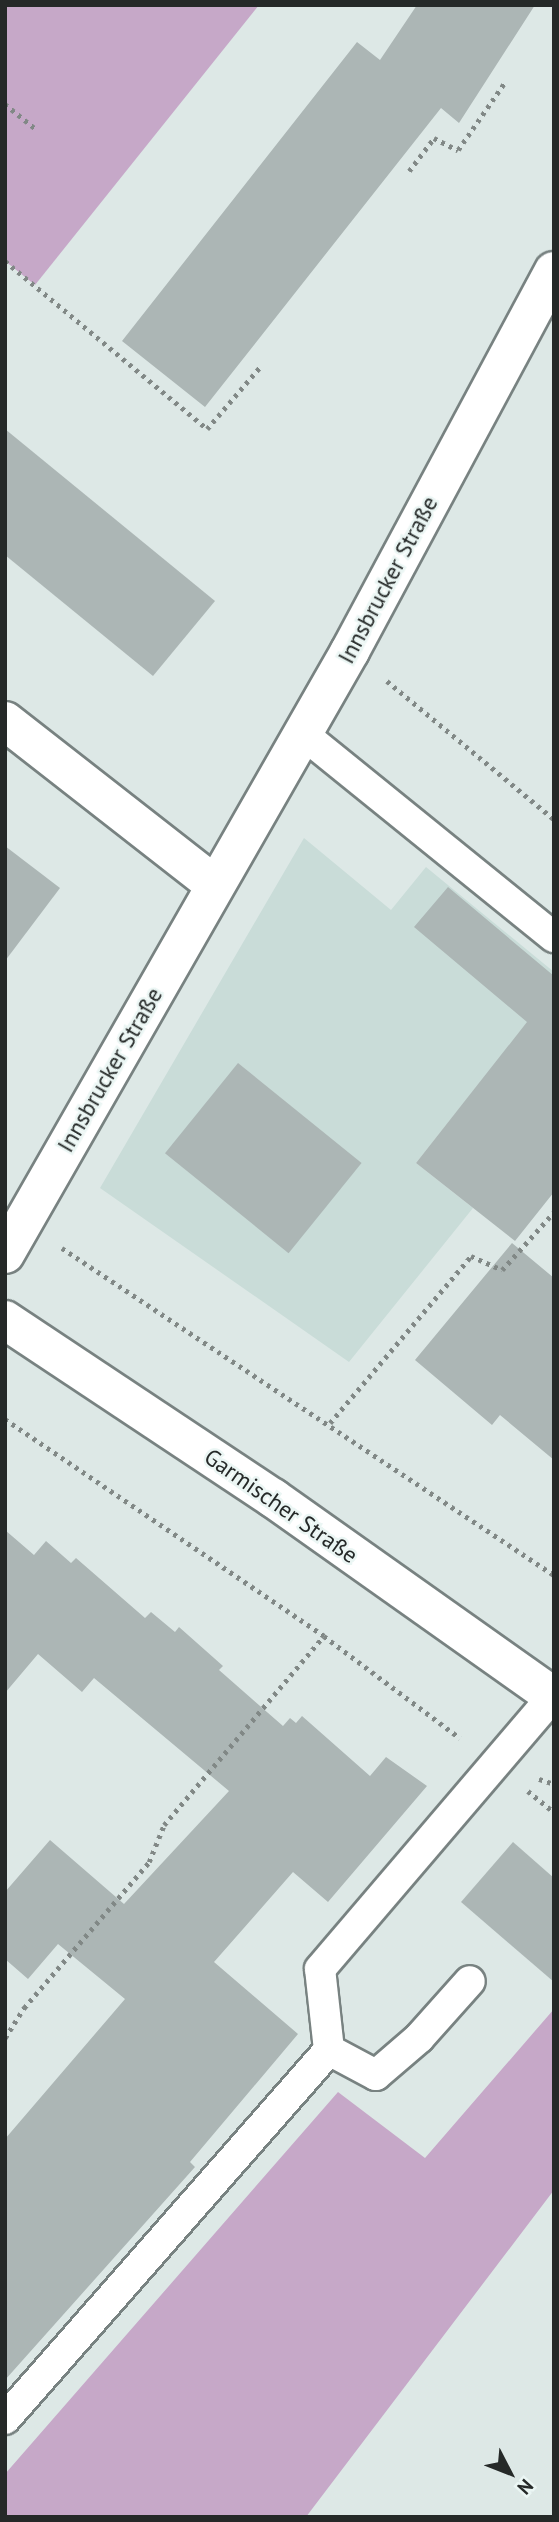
<!DOCTYPE html>
<html>
<head>
<meta charset="utf-8">
<style>
  body { margin:0 }
  #map { position:relative; width:559px; height:2522px; overflow:hidden; background:#dde8e6; font-family:"PT Sans",sans-serif }
  div>[style] { position:absolute }
  .built>* { inset:0; background:#c9dcd8 }
  .green>* { inset:0; background:#c6a8c8 }
  .building>* { inset:0; background:#acb6b5; transform-origin:0 0 }
  .path>* { height:4.5px; margin-top:-2.25px; transform-origin:0; background:repeating-linear-gradient(90deg,#818886 0 3.5px,transparent 0 8.5px) }
  .roads { filter:drop-shadow(2px 0 #788281) drop-shadow(-2px 0 #788281) drop-shadow(0 2px #788281) drop-shadow(0 -2px #788281) }
  .service>* { height:30px; margin:-15px; padding:0 15px; transform-origin:15px; border-radius:15px; background:#fff }
  .minor>* { height:38px; margin:-19px; padding:0 19px; transform-origin:19px; border-radius:19px; background:#fff }
  span { translate:-50% -50%; white-space:nowrap; text-align:center; line-height:1.15; -webkit-text-stroke:5px #ebf6f4; paint-order:stroke }
  .street-label { font-size:23px; color:#252928 }
  .frame { position:absolute; inset:0; border:7px solid #252928; pointer-events:none }
  .north { position:absolute; left:475px; top:2438px; width:70px; height:70px; -webkit-text-stroke:5px #ebf6f4; paint-order:stroke; rotate:132deg; font-size:19px; font-weight:700; line-height:28px; text-align:center; color:#252928 }
  .north::after { content:''; display:block; margin:auto; width:24px; height:32px; background:#252928; clip-path:polygon(50% 0,100% 100%,50% 72%,0 100%) }
</style>
</head>
<body>
<div id="map">
  <div class="built">
    <i style="clip-path:polygon(304px 838px,391px 910px,426px 867px,554px 972px,554px 989px,416px 1163px,473px 1208px,349px 1362px,100px 1188px)"></i>
  </div>
  <div class="green">
    <i style="clip-path:polygon(5px 5px,259px 5px,35px 285px,5px 261px)"></i>
    <i style="clip-path:polygon(554px 2009px,554px 2190px,306px 2517px,5px 2517px,5px 2474px,338px 2092px,425px 2158px)"></i>
  </div>
  <div class="building">
    <i style="clip-path:polygon(417px 5px,535px 5px,459px 123px,441px 108px,205px 407px,122px 341px,357px 42px,380px 60px)"></i>
    <i style="clip-path:polygon(5px 429px,215px 601px,153px 676px,5px 555px)"></i>
    <i style="clip-path:polygon(5px 846px,60px 888px,5px 961px)"></i>
    <i style="clip-path:polygon(448px 887px,554px 976px,554px 1192px,515px 1241px,416px 1163px,527px 1022px,414px 927px)"></i>
    <i style="left:238px;top:1063px;width:159px;height:116px;rotate:39deg"></i>
    <i style="clip-path:polygon(512px 1243px,554px 1278px,554px 1460px,500px 1415px,492px 1425px,415px 1360px)"></i>
    <i style="clip-path:polygon(5px 1530px,34px 1555px,46px 1541px,71px 1563px,76px 1558px,145px 1618px,151px 1612px,175px 1632px,179px 1627px,223px 1666px,219px 1670px,283px 1726px,290px 1718px,296px 1723px,302px 1716px,370px 1776px,386px 1757px,427px 1786px,328px 1902px,293px 1872px,214px 1962px,298px 2034px,190px 2162px,195px 2167px,5px 2380px,5px 2139px,125px 1999px,58px 1944px,28px 1979px,5px 1959px,5px 1892px,50px 1840px,124px 1904px,229px 1791px,94px 1678px,82px 1692px,38px 1654px,5px 1693px)"></i>
    <i style="clip-path:polygon(513px 1842px,554px 1878px,554px 1982px,461px 1902px)"></i>
  </div>
  <div class="path">
    <i style="left:5px;top:104px;width:40px;rotate:39deg"></i>
    <i style="left:409px;top:171px;width:41px;rotate:-52.9deg"></i>
    <i style="left:434px;top:138px;width:27px;rotate:27deg"></i>
    <i style="left:458px;top:150px;width:83px;rotate:-55.3deg"></i>
    <i style="left:5px;top:261px;width:263px;rotate:39.7deg"></i>
    <i style="left:207px;top:429px;width:82px;rotate:-49.5deg"></i>
    <i style="left:387px;top:681px;width:217px;rotate:39.6deg"></i>
    <i style="left:62px;top:1248px;width:591px;rotate:33.61deg"></i>
    <i style="left:5px;top:1419px;width:386px;rotate:34.2deg"></i>
    <i style="left:324px;top:1636px;width:170px;rotate:36.9deg"></i>
    <i style="left:330px;top:1423px;width:219px;rotate:-49.8deg"></i>
    <i style="left:471px;top:1256px;width:34px;rotate:24deg"></i>
    <i style="left:502px;top:1270px;width:78px;rotate:-48.1deg"></i>
    <i style="left:539px;top:1779px;width:16px;rotate:18deg"></i>
    <i style="left:528px;top:1791px;width:33px;rotate:39deg"></i>
    <i style="left:5px;top:2038px;width:36px;rotate:-58deg"></i>
    <i style="left:24px;top:2008px;width:192px;rotate:-49.4deg"></i>
    <i style="left:149px;top:1862px;width:40px;rotate:-68deg"></i>
    <i style="left:164px;top:1825px;width:248px;rotate:-49.8deg"></i>
  </div>
  <div class="roads">
    <div class="service">
      <i style="left:303px;top:734px;width:323px;rotate:39deg"></i>
      <i style="left:329px;top:2050px;width:53px;rotate:28deg"></i>
      <i style="left:376px;top:2075px;width:57px;rotate:-40.7deg"></i>
      <i style="left:419px;top:2038px;width:76px;rotate:-48.2deg"></i>
      <i style="left:5px;top:2419px;width:491px;rotate:-48.7deg"></i>
      <i style="left:329px;top:2050px;width:81px;rotate:-96.3deg"></i>
      <i style="left:320px;top:1969px;width:359px;rotate:-49.5deg"></i>
    </div>
    <div class="minor">
      <i style="left:5px;top:721px;width:266px;rotate:38deg"></i>
      <i style="left:5px;top:1254px;width:695px;rotate:-60.22deg"></i>
      <i style="left:350px;top:651px;width:431px;rotate:-61.8deg"></i>
      <i style="left:5px;top:1320px;width:322px;rotate:33.6deg"></i>
      <i style="left:273px;top:1498px;width:344px;rotate:35.3deg"></i>
    </div>
  </div>
  <div class="street-label">
    <span style="left:388px;top:580px;rotate:-62deg">Innsbrucker Straße</span>
    <span style="left:110px;top:1070px;rotate:-60deg">Innsbrucker Straße</span>
    <span style="left:281px;top:1506px;rotate:35deg">Garmischer Straße</span>
  </div>
  <div class="frame"></div>
  <div class="north">N</div>
</div>
</body>
</html>
